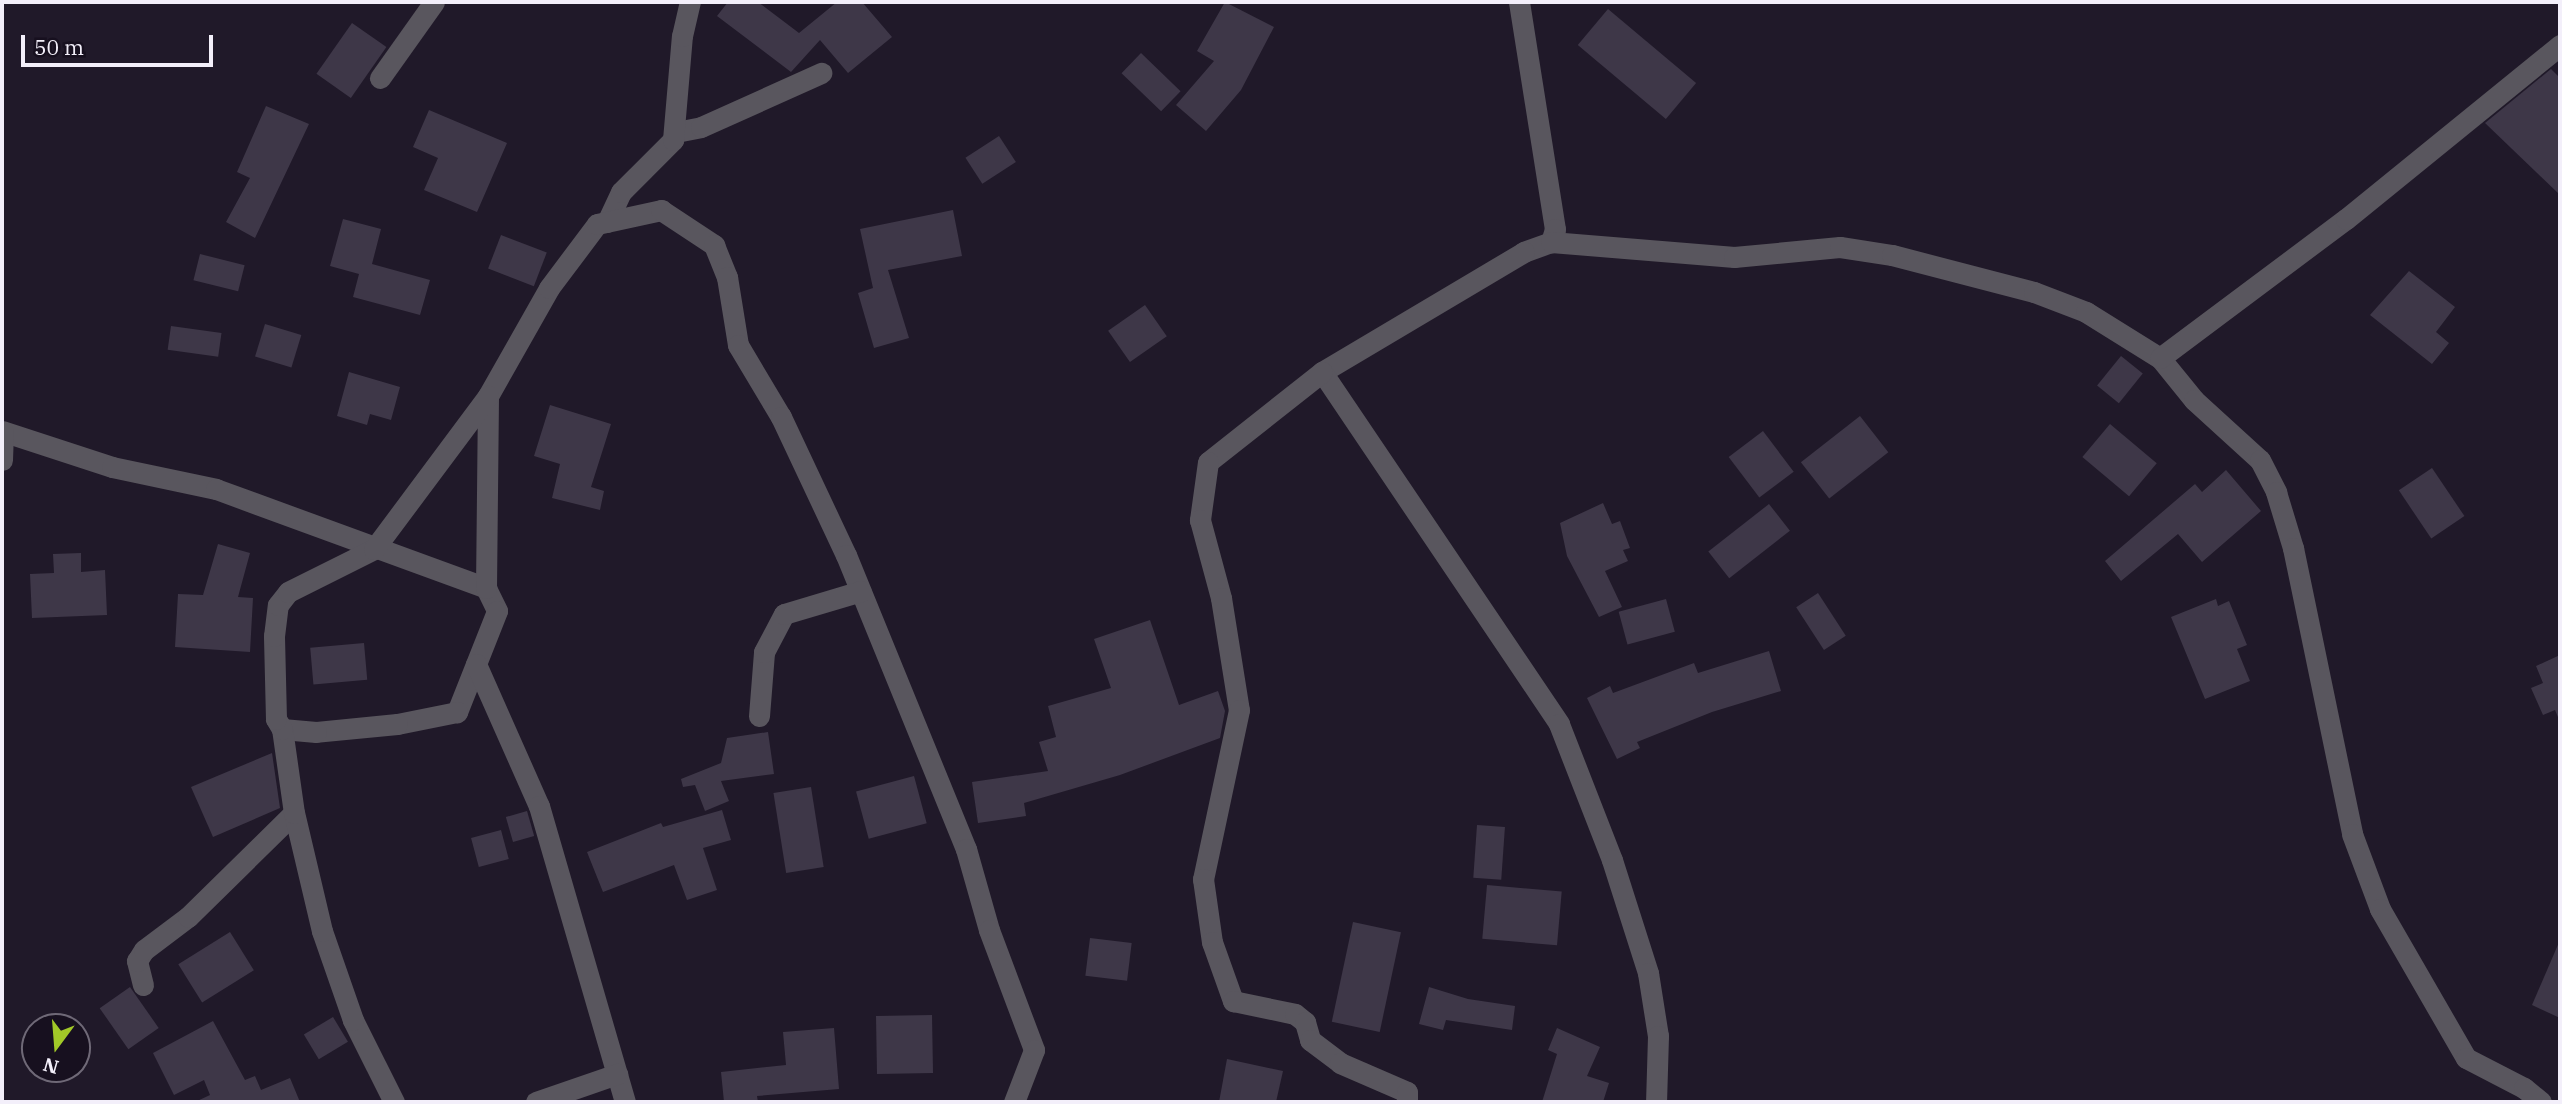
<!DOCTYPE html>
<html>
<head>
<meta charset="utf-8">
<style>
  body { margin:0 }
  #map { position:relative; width:2562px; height:1104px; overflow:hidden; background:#201929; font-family:"IBM Plex Serif",serif }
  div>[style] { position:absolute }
  .building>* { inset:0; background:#3e3748; transform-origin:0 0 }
  .minor>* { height:21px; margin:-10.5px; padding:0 10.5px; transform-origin:10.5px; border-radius:10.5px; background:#59565e }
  span { translate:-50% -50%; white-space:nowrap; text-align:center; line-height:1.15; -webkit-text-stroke:7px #17101f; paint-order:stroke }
  .frame { position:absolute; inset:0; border:4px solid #f3effa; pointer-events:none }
  .north { position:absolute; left:21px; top:1013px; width:70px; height:70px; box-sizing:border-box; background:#17101f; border:2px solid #6f6977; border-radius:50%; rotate:196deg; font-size:19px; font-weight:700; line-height:28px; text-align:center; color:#f3effa }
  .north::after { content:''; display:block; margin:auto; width:24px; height:32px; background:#a2c928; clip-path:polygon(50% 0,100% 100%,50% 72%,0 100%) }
  .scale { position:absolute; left:21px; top:35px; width:192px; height:32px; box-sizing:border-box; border:4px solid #f3effa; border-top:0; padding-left:9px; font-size:21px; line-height:24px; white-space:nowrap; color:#f3effa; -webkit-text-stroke:5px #17101f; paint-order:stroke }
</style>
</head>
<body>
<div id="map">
  <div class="building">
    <i style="clip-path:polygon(728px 2px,758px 2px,799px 33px,837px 2px,862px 2px,892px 37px,848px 73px,820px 40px,791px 72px,717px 16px)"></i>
    <i style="clip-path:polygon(1225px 2px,1274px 27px,1241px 90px,1206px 131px,1176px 105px,1214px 61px,1197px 51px)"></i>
    <i style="left:1608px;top:9px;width:115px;height:47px;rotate:40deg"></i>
    <i style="left:352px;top:23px;width:42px;height:62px;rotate:35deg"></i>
    <i style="left:1141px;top:53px;width:55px;height:28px;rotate:44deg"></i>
    <i style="clip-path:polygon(2551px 69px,2560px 78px,2560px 195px,2485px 123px)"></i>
    <i style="clip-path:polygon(266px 106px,309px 124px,255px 238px,226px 222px,250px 178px,237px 172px)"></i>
    <i style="clip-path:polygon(429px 110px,507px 143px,477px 212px,424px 190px,438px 158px,413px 147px)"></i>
    <i style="left:999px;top:136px;width:31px;height:40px;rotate:57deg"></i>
    <i style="clip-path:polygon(953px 210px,962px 256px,888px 270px,909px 338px,874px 348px,858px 293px,873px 288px,860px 229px)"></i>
    <i style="clip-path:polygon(343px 219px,381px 229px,372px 264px,430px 280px,420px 315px,353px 297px,359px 274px,330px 266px)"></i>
    <i style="left:501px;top:235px;width:49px;height:36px;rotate:21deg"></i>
    <i style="left:200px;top:254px;width:46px;height:27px;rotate:14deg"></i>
    <i style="clip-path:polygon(2409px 271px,2455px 307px,2436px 332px,2449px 343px,2432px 364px,2370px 315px)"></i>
    <i style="left:1145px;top:305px;width:38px;height:45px;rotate:55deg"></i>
    <i style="left:265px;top:324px;width:38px;height:34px;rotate:17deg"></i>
    <i style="left:171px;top:326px;width:51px;height:24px;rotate:8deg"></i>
    <i style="left:2121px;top:356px;width:28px;height:38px;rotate:39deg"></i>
    <i style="clip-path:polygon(349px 372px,400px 387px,391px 420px,370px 414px,367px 425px,337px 416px)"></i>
    <i style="clip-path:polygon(550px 405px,611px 424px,591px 487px,604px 491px,600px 510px,552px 498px,560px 464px,534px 456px)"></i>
    <i style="left:1860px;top:416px;width:46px;height:75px;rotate:52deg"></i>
    <i style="left:2110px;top:424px;width:61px;height:43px;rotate:40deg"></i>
    <i style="left:1763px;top:431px;width:51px;height:43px;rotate:53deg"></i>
    <i style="left:2432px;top:468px;width:58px;height:40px;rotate:56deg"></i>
    <i style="clip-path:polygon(2226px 470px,2261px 511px,2202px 562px,2178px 534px,2121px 581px,2105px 561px,2195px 484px,2202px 492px)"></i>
    <i style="clip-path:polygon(1603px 503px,1612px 524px,1620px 521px,1630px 548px,1623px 550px,1628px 561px,1605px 571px,1622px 607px,1599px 617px,1567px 556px,1560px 523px)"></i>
    <i style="left:1769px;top:504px;width:34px;height:77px;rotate:52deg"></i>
    <i style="clip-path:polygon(218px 544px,250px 553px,238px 597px,253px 598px,250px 652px,175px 647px,178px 594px,203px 595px)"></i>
    <i style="clip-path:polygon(81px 553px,81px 572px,105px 570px,107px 615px,32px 618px,30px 574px,54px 573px,53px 554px)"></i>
    <i style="left:1818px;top:593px;width:51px;height:26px;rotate:57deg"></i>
    <i style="left:1666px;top:599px;width:34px;height:49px;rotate:75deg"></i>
    <i style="clip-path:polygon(2216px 599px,2218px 606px,2229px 601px,2247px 645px,2237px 649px,2250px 681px,2205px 699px,2171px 617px)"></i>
    <i style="clip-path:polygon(1150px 620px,1179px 705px,1218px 691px,1225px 711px,1220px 738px,1120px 775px,1024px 803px,1026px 816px,978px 823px,972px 782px,1048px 771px,1039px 742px,1056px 737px,1048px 706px,1111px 688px,1094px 639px)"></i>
    <i style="left:364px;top:643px;width:37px;height:54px;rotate:85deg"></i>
    <i style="clip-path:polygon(1769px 651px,1781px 691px,1712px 712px,1637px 742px,1640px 748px,1617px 759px,1587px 698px,1610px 686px,1613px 693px,1694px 663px,1698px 673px)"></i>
    <i style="clip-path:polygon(2560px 655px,2560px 722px,2555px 710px,2543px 715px,2531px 688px,2543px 683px,2536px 666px)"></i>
    <i style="clip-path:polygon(768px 732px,774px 774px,721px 781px,729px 801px,705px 811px,695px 785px,683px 787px,681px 779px,721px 763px,727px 738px)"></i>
    <i style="clip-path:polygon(272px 753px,280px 808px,213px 837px,191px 787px)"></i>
    <i style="left:914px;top:776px;width:49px;height:60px;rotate:75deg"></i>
    <i style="left:811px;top:787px;width:81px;height:38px;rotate:81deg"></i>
    <i style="clip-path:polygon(722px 810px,731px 840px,703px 848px,717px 890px,687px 900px,674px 865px,603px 892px,587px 852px,661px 823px,663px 827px)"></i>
    <i style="left:527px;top:811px;width:26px;height:22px;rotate:74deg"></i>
    <i style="left:1477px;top:825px;width:28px;height:53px;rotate:4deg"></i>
    <i style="left:501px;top:830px;width:30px;height:31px;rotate:75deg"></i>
    <i style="left:1487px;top:885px;width:75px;height:54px;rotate:5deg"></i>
    <i style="left:1353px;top:922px;width:49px;height:102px;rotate:12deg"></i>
    <i style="left:230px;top:932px;width:45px;height:61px;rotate:58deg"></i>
    <i style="left:1090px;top:938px;width:42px;height:38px;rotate:7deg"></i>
    <i style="clip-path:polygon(2560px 940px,2560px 1018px,2532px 1005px)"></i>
    <i style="left:130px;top:987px;width:50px;height:37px;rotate:55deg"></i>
    <i style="clip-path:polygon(1429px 987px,1468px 999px,1515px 1006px,1512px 1030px,1446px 1020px,1443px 1030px,1419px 1024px)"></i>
    <i style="left:932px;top:1015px;width:58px;height:56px;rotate:89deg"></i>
    <i style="left:333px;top:1017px;width:29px;height:34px;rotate:59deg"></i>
    <i style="clip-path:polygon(213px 1021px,245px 1080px,255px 1076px,261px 1090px,290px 1078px,300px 1102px,195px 1102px,210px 1095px,204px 1080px,174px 1095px,153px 1053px)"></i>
    <i style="clip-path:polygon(834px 1028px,839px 1089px,757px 1096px,758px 1102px,724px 1102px,721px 1072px,786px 1065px,783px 1032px)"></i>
    <i style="clip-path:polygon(1557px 1028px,1600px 1047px,1587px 1076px,1609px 1083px,1603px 1102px,1542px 1102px,1557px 1054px,1548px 1050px)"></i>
    <i style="clip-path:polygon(1227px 1059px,1283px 1071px,1276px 1102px,1219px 1102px)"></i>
  </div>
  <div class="minor">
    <i style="left:1519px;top:2px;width:230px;rotate:81deg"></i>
    <i style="left:1555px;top:229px;width:14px;rotate:107deg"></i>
    <i style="left:1551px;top:242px;width:29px;rotate:160deg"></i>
    <i style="left:1524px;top:252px;width:235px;rotate:149.3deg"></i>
    <i style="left:1322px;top:372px;width:424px;rotate:56deg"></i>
    <i style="left:1559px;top:724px;width:146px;rotate:68.7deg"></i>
    <i style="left:1612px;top:860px;width:119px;rotate:72.3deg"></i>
    <i style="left:1648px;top:973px;width:64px;rotate:81deg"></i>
    <i style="left:1658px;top:1036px;width:66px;rotate:91.7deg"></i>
    <i style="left:380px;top:78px;width:93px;rotate:-54.6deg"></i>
    <i style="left:676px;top:132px;width:25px;rotate:-11deg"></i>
    <i style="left:701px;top:127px;width:132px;rotate:-24.2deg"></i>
    <i style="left:607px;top:222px;width:33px;rotate:-65deg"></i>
    <i style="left:621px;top:192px;width:74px;rotate:-45deg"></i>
    <i style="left:673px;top:140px;width:104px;rotate:-85.1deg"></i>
    <i style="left:682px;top:36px;width:35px;rotate:-77deg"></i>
    <i style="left:1551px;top:242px;width:184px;rotate:4.7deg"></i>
    <i style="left:1734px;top:257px;width:106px;rotate:-5.4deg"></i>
    <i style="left:1840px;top:247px;width:53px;rotate:8.7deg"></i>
    <i style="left:1892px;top:255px;width:147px;rotate:14.6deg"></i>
    <i style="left:2034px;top:292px;width:56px;rotate:21deg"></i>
    <i style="left:2086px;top:312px;width:87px;rotate:31.9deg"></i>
    <i style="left:2160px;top:358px;width:54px;rotate:51deg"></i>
    <i style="left:2194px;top:400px;width:89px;rotate:42.3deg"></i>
    <i style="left:2260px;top:460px;width:36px;rotate:63deg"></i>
    <i style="left:2276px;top:492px;width:59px;rotate:73.1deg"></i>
    <i style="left:2293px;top:548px;width:292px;rotate:78.3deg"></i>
    <i style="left:2352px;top:834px;width:80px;rotate:69.5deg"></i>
    <i style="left:2380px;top:909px;width:172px;rotate:60deg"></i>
    <i style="left:2466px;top:1058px;width:65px;rotate:27.3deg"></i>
    <i style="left:2524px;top:1088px;width:22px;rotate:39deg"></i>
    <i style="left:2160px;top:358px;width:232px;rotate:-36.8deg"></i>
    <i style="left:2346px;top:219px;width:276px;rotate:-39.1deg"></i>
    <i style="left:1322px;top:372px;width:145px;rotate:141.7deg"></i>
    <i style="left:1208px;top:462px;width:59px;rotate:97.9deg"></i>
    <i style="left:1200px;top:520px;width:81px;rotate:74.9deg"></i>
    <i style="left:1221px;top:598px;width:113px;rotate:80.9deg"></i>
    <i style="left:1239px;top:710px;width:173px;rotate:102deg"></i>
    <i style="left:1203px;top:879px;width:64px;rotate:81.9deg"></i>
    <i style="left:1212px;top:942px;width:63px;rotate:70.4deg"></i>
    <i style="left:1233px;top:1001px;width:63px;rotate:11.8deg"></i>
    <i style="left:1295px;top:1014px;width:13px;rotate:39deg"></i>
    <i style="left:1305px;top:1022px;width:19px;rotate:74deg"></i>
    <i style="left:1310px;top:1040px;width:38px;rotate:37deg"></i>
    <i style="left:1340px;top:1063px;width:73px;rotate:23.4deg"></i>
    <i style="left:1407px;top:1092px;width:10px;rotate:90deg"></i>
    <i style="left:2px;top:431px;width:116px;rotate:18.1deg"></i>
    <i style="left:112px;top:467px;width:106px;rotate:11.9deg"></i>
    <i style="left:216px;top:489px;width:288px;rotate:20.1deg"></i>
    <i style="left:486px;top:588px;width:25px;rotate:64deg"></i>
    <i style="left:497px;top:611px;width:109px;rotate:111.6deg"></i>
    <i style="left:457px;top:712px;width:61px;rotate:168.7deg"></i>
    <i style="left:397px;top:724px;width:81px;rotate:174.4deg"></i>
    <i style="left:316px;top:732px;width:34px;rotate:-175deg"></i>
    <i style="left:2px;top:460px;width:28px;rotate:-88deg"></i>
    <i style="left:486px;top:588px;width:192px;rotate:-89.4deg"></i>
    <i style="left:488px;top:396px;width:124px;rotate:-60.5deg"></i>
    <i style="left:549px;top:288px;width:80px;rotate:-53.1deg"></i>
    <i style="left:597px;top:224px;width:66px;rotate:-12.3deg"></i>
    <i style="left:661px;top:210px;width:64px;rotate:33.4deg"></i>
    <i style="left:714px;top:245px;width:35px;rotate:68deg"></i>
    <i style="left:727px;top:277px;width:69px;rotate:80.8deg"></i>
    <i style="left:738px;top:345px;width:84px;rotate:59.2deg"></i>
    <i style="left:781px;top:417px;width:153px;rotate:64.8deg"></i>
    <i style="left:846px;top:555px;width:318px;rotate:67.8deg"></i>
    <i style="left:966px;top:849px;width:84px;rotate:74.1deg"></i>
    <i style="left:989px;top:930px;width:128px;rotate:69.4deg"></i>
    <i style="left:1034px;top:1050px;width:56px;rotate:111deg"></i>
    <i style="left:476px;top:664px;width:155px;rotate:66.1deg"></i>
    <i style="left:539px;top:806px;width:308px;rotate:73.8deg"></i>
    <i style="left:759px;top:716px;width:64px;rotate:-85.5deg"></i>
    <i style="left:764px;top:652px;width:43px;rotate:-62.2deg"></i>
    <i style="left:784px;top:614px;width:80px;rotate:-16.6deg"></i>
    <i style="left:143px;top:985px;width:25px;rotate:-104deg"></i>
    <i style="left:137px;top:961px;width:13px;rotate:-58deg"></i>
    <i style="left:144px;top:950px;width:55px;rotate:-36.9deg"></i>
    <i style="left:188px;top:917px;width:148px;rotate:-44.5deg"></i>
    <i style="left:394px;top:1102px;width:92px;rotate:-116.6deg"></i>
    <i style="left:353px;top:1020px;width:94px;rotate:-109.2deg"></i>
    <i style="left:322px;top:931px;width:121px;rotate:-103.3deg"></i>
    <i style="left:294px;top:813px;width:85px;rotate:-98.1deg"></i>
    <i style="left:282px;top:729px;width:12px;rotate:-121deg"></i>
    <i style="left:276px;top:719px;width:83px;rotate:-91.4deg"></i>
    <i style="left:274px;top:636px;width:31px;rotate:-83deg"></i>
    <i style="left:278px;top:605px;width:16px;rotate:-52deg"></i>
    <i style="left:288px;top:592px;width:96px;rotate:-26.6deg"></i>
    <i style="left:374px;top:549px;width:191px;rotate:-53.3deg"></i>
    <i style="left:536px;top:1102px;width:86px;rotate:-19.1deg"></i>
  </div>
  <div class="frame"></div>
  <div class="north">N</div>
  <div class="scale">50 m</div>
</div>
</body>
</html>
